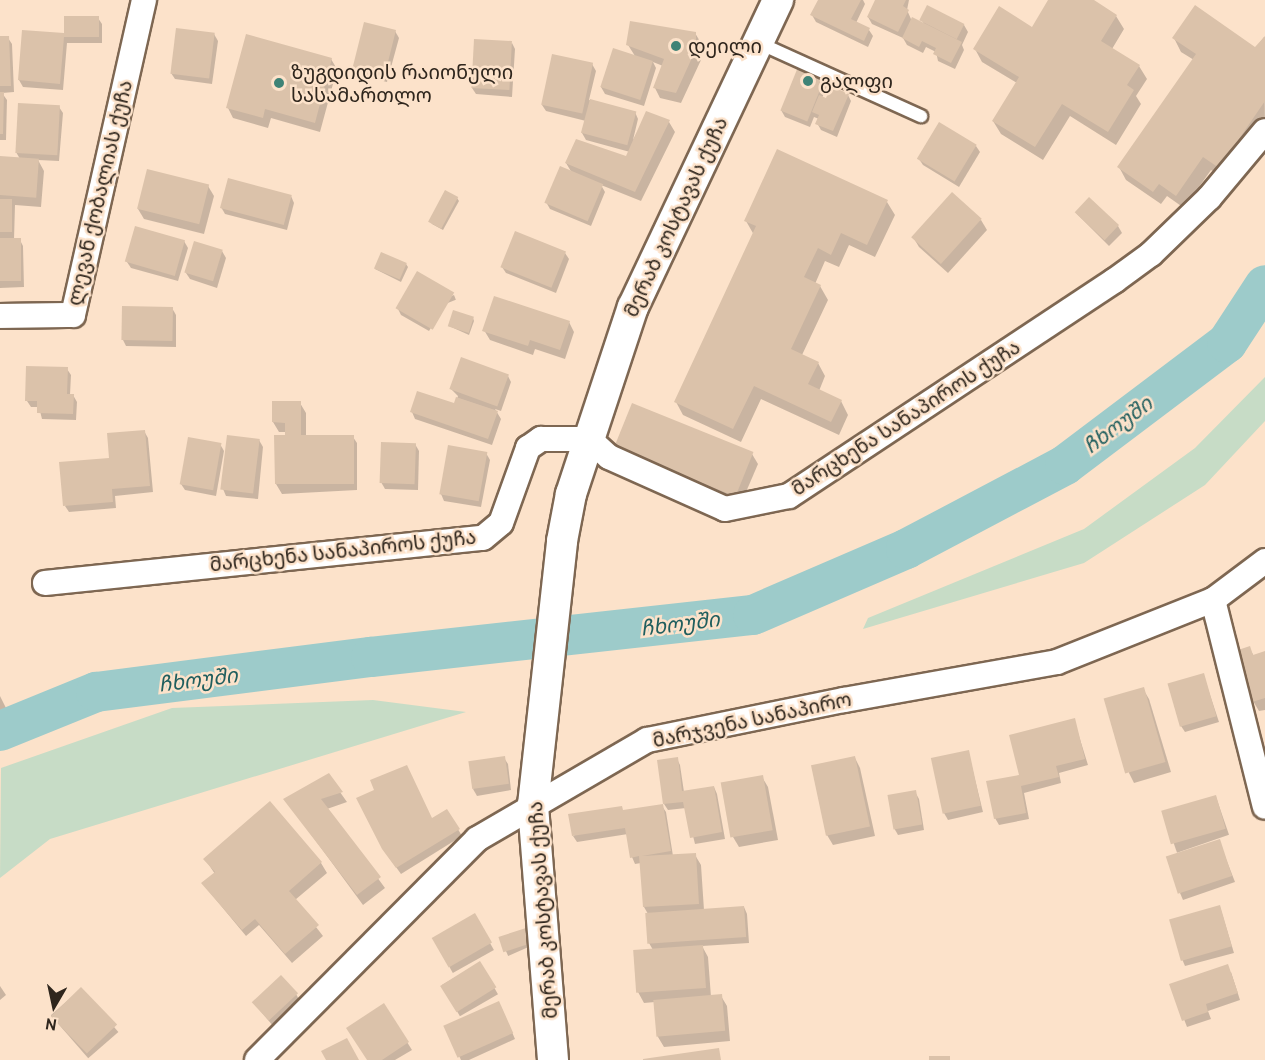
<!DOCTYPE html>
<html>
<head>
<meta charset="utf-8">
<style>
  body { margin:0 }
  #map { position:relative; width:1265px; height:1060px; overflow:hidden; background:#fce2ca; font-family:Cabin,"Noto Sans Georgian",sans-serif }
  div>[style] { position:absolute }
  .green>* { inset:0; background:#c7dcc6 }
  .shadow>* { inset:0; background:#0003; transform-origin:0 0 }
  .river>* { height:40px; margin:-20px; padding:0 20px; transform-origin:20px; border-radius:20px; background:#9dcbca }
  .building>* { inset:0; background:#dbc2aa; transform-origin:0 0 }
  .roads { filter:drop-shadow(2px 0 #7e6752) drop-shadow(-2px 0 #7e6752) drop-shadow(0 2px #7e6752) drop-shadow(0 -2px #7e6752) }
  .service>* { height:12px; margin:-6px; padding:0 6px; transform-origin:6px; border-radius:6px; background:#fff }
  .minor>* { height:24px; margin:-12px; padding:0 12px; transform-origin:12px; border-radius:12px; background:#fff }
  .tertiary>* { height:30px; margin:-15px; padding:0 15px; transform-origin:15px; border-radius:15px; background:#fff }
  .dots>* { width:16px; height:16px; translate:-50% -50%; box-sizing:border-box; border:3px solid #fce2ca; border-radius:50% }
  span { translate:-50% -50%; white-space:nowrap; text-align:center; line-height:1.15; -webkit-text-stroke:5px #fce2ca; paint-order:stroke }
  .poi-label { font-size:20px; color:#2f261d }
  .left { translate:0 -50%; text-align:left }
  .street-label { font-size:20px; color:#2f261d }
  .water-label { font-size:21px; color:#1f5e5e; font-style:italic }
  .north { position:absolute; left:24px; top:976px; width:60px; height:60px; -webkit-text-stroke:4px #fce2ca; paint-order:stroke; rotate:189deg; font-size:16px; font-weight:700; line-height:24px; text-align:center; color:#2f261d }
  .north::after { content:''; display:block; margin:auto; width:21px; height:27px; background:#2f261d; clip-path:polygon(50% 0,100% 100%,50% 72%,0 100%) }
</style>
</head>
<body>
<div id="map">
  <div class="green">
    <i style="clip-path:polygon(1265px 377px,1265px 421px,1205px 485px,1084px 563px,863px 629px,868px 618px,1084px 529px,1195px 448px)"></i>
    <i style="clip-path:polygon(373px 700px,466px 712px,50px 839px,0 878px,1px 768px,172px 708px)"></i>
  </div>
  <div class="shadow">
    <i style="clip-path:polygon(819px 0,863px 0,865px 4px,856px 23px,869px 30px,873px 36px,868px 47px,816px 22px,812px 15px)"></i>
    <i style="clip-path:polygon(877px 0,909px 0,907px 10px,911px 19px,925px 26px,922px 20px,964px 25px,968px 32px,962px 45px,964px 50px,955px 69px,938px 61px,936px 52px,926px 47px,923px 53px,907px 45px,903px 38px,872px 24px,868px 17px)"></i>
    <i style="clip-path:polygon(1050px 0,1091px 0,1116px 16px,1124px 29px,1112px 49px,1139px 66px,1147px 79px,1136px 96px,1141px 104px,1116px 145px,1070px 116px,1043px 160px,1001px 134px,993px 121px,1017px 83px,982px 62px,975px 49px,1032px 29px)"></i>
    <i style="clip-path:polygon(98px 18px,102px 24px,102px 43px,67px 43px,63px 90px,23px 87px,19px 80px,23px 32px,66px 35px)"></i>
    <i style="clip-path:polygon(395px 31px,399px 38px,387px 82px,357px 75px,354px 68px)"></i>
    <i style="clip-path:polygon(695px 33px,701px 43px,701px 60px,681px 103px,660px 98px,655px 88px,663px 66px,653px 62px,656px 68px,644px 106px,605px 94px,601px 87px,635px 56px,628px 45px)"></i>
    <i style="clip-path:polygon(214px 34px,218px 41px,212px 84px,175px 79px,171px 73px)"></i>
    <i style="clip-path:polygon(1264px 37px,1265px 125px,1227px 180px,1211px 170px,1184px 208px,1167px 196px,1161px 204px,1126px 180px,1119px 167px,1194px 60px,1181px 52px,1174px 38px,1255px 49px)"></i>
    <i style="clip-path:polygon(0 38px,8px 38px,12px 44px,14px 92px,2px 93px,7px 100px,6px 140px,0 140px)"></i>
    <i style="clip-path:polygon(512px 43px,515px 49px,512px 97px,476px 94px,472px 88px)"></i>
    <i style="clip-path:polygon(331px 59px,337px 69px,320px 132px,271px 118px,268px 128px,233px 118px,228px 108px)"></i>
    <i style="clip-path:polygon(592px 64px,596px 71px,589px 100px,635px 112px,638px 119px,633px 140px,647px 113px,669px 122px,675px 132px,641px 201px,601px 185px,605px 192px,591px 226px,550px 209px,546px 202px,572px 173px,566px 163px,627px 157px,630px 152px,586px 140px,582px 133px,586px 121px,546px 111px,542px 105px)"></i>
    <i style="clip-path:polygon(824px 79px,827px 86px,822px 98px,827px 100px,848px 95px,851px 101px,837px 137px,821px 130px,817px 123px,819px 119px,814px 117px,810px 127px,785px 117px,781px 110px)"></i>
    <i style="clip-path:polygon(59px 107px,63px 113px,59px 161px,38px 160px,44px 171px,41px 207px,15px 205px,14px 240px,20px 240px,23px 246px,24px 287px,0 288px,0 158px,20px 159px,16px 152px)"></i>
    <i style="clip-path:polygon(976px 146px,980px 152px,959px 187px,923px 165px,919px 159px)"></i>
    <i style="clip-path:polygon(778px 151px,887px 202px,895px 215px,875px 257px,849px 245px,839px 267px,825px 261px,815px 284px,820px 286px,828px 300px,802px 355px,818px 363px,825px 376px,819px 391px,841px 401px,848px 415px,839px 435px,761px 399px,741px 442px,683px 415px,676px 402px,754px 235px,746px 221px)"></i>
    <i style="clip-path:polygon(208px 186px,214px 196px,204px 234px,144px 219px,138px 209px)"></i>
    <i style="clip-path:polygon(291px 196px,294px 203px,287px 230px,225px 214px,221px 207px)"></i>
    <i style="clip-path:polygon(457px 198px,459px 201px,443px 230px,432px 224px,430px 221px)"></i>
    <i style="clip-path:polygon(1076px 213px,1118px 226px,1122px 233px,1109px 246px)"></i>
    <i style="clip-path:polygon(981px 220px,987px 230px,948px 273px,919px 247px,913px 237px)"></i>
    <i style="clip-path:polygon(184px 241px,188px 248px,178px 281px,131px 268px,127px 262px)"></i>
    <i style="clip-path:polygon(222px 251px,226px 258px,217px 288px,190px 279px,186px 273px)"></i>
    <i style="clip-path:polygon(565px 253px,569px 259px,556px 293px,506px 273px,502px 267px)"></i>
    <i style="clip-path:polygon(406px 264px,408px 267px,401px 282px,375px 269px)"></i>
    <i style="clip-path:polygon(452px 293px,429px 331px,401px 315px,398px 309px)"></i>
    <i style="left:454px;top:295px;width:5px;height:44px;rotate:68deg"></i>
    <i style="clip-path:polygon(172px 308px,176px 315px,176px 347px,126px 346px,123px 340px)"></i>
    <i style="clip-path:polygon(473px 318px,474px 321px,469px 335px,449px 326px)"></i>
    <i style="clip-path:polygon(569px 322px,574px 332px,565px 359px,535px 349px,533px 355px,490px 340px,484px 330px)"></i>
    <i style="clip-path:polygon(67px 369px,71px 375px,70px 395px,73px 395px,77px 402px,76px 420px,42px 419px,39px 407px,31px 407px,27px 401px)"></i>
    <i style="clip-path:polygon(508px 376px,511px 382px,501px 411px,495px 409px,501px 419px,492px 445px,415px 419px,412px 412px,455px 405px,458px 396px,451px 389px)"></i>
    <i style="clip-path:polygon(300px 403px,306px 413px,306px 436px,353px 437px,357px 443px,357px 490px,282px 494px,276px 484px,286px 432px,279px 432px,273px 422px)"></i>
    <i style="clip-path:polygon(144px 431px,148px 438px,153px 492px,115px 496px,116px 508px,69px 512px,65px 506px,111px 459px)"></i>
    <i style="clip-path:polygon(259px 440px,263px 447px,258px 499px,226px 496px,223px 489px)"></i>
    <i style="clip-path:polygon(220px 444px,224px 451px,216px 496px,185px 490px,181px 484px)"></i>
    <i style="clip-path:polygon(415px 444px,419px 451px,418px 490px,385px 489px,381px 482px)"></i>
    <i style="clip-path:polygon(616px 447px,752px 454px,758px 464px,740px 506px)"></i>
    <i style="clip-path:polygon(486px 453px,490px 460px,481px 507px,444px 501px,441px 494px)"></i>
    <i style="clip-path:polygon(1249px 648px,1254px 656px,1265px 653px,1265px 710px,1259px 711px,1253px 701px)"></i>
    <i style="clip-path:polygon(1203px 674px,1219px 722px,1185px 732px,1181px 726px)"></i>
    <i style="clip-path:polygon(1143px 689px,1149px 699px,1171px 772px,1134px 783px,1129px 773px)"></i>
    <i style="clip-path:polygon(0 696px,6px 708px,0 711px)"></i>
    <i style="clip-path:polygon(1074px 720px,1088px 765px,1059px 773px,1061px 783px,1024px 793px,1029px 819px,999px 825px,995px 818px,1021px 776px)"></i>
    <i style="clip-path:polygon(968px 751px,983px 812px,948px 820px,944px 813px)"></i>
    <i style="clip-path:polygon(504px 758px,508px 764px,511px 790px,477px 796px,473px 789px)"></i>
    <i style="clip-path:polygon(855px 758px,860px 768px,875px 836px,833px 845px,827px 835px,812px 767px)"></i>
    <i style="clip-path:polygon(677px 759px,680px 765px,684px 792px,714px 787px,717px 794px,725px 839px,695px 844px,686px 808px,668px 810px,664px 804px)"></i>
    <i style="clip-path:polygon(328px 775px,347px 802px,327px 809px,385px 888px,363px 905px,285px 799px)"></i>
    <i style="clip-path:polygon(762px 777px,768px 787px,778px 840px,739px 847px,733px 837px)"></i>
    <i style="clip-path:polygon(915px 792px,919px 799px,924px 830px,898px 835px,894px 828px)"></i>
    <i style="left:1216px;top:797px;width:40px;height:55px;rotate:71deg"></i>
    <i style="clip-path:polygon(662px 806px,666px 812px,673px 856px,695px 855px,701px 865px,704px 910px,744px 907px,747px 914px,749px 943px,702px 946px,708px 957px,711px 997px,721px 996px,727px 1006px,730px 1041px,664px 1047px,658px 1037px,655px 1002px,644px 1003px,638px 992px,653px 950px,649px 943px,648px 914px,644px 907px,641px 863px,635px 864px,632px 857px,628px 834px,577px 842px,573px 836px,624px 812px)"></i>
    <i style="clip-path:polygon(447px 811px,462px 836px,401px 874px,388px 856px)"></i>
    <i style="clip-path:polygon(1219px 841px,1235px 882px,1183px 900px,1180px 893px)"></i>
    <i style="clip-path:polygon(205px 859px,321px 863px,327px 873px,295px 900px,323px 936px,292px 963px,259px 925px,246px 936px,203px 884px,215px 874px)"></i>
    <i style="clip-path:polygon(1220px 907px,1234px 953px,1185px 966px,1182px 959px)"></i>
    <i style="left:475px;top:916px;width:39px;height:47px;rotate:61deg"></i>
    <i style="left:525px;top:930px;width:17px;height:26px;rotate:66deg"></i>
    <i style="left:480px;top:963px;width:36px;height:44px;rotate:60deg"></i>
    <i style="clip-path:polygon(1231px 972px,1240px 1000px,1208px 1011px,1211px 1019px,1187px 1027px,1171px 985px)"></i>
    <i style="clip-path:polygon(0 986px,6px 995px,0 1000px)"></i>
    <i style="left:81px;top:989px;width:57px;height:40px;rotate:49deg"></i>
    <i style="clip-path:polygon(296px 994px,300px 1001px,273px 1026px,253px 1002px)"></i>
    <i style="clip-path:polygon(384px 1005px,412px 1050px,395px 1060px,368px 1060px)"></i>
    <i style="clip-path:polygon(502px 1009px,515px 1039px,469px 1060px,461px 1060px,445px 1026px)"></i>
  </div>
  <div class="river">
    <i style="left:0;top:731px;width:104px;rotate:-22.1deg"></i>
    <i style="left:96px;top:692px;width:277px;rotate:-7.3deg"></i>
    <i style="left:371px;top:657px;width:384px;rotate:-6.3deg"></i>
    <i style="left:753px;top:615px;width:167px;rotate:-23.3deg"></i>
    <i style="left:906px;top:549px;width:180px;rotate:-27.8deg"></i>
    <i style="left:1065px;top:465px;width:203px;rotate:-37deg"></i>
    <i style="left:1227px;top:343px;width:69px;rotate:-56.8deg"></i>
  </div>
  <div class="building">
    <i style="clip-path:polygon(818px 0,861px 0,851px 19px,870px 28px,864px 41px,810px 15px)"></i>
    <i style="clip-path:polygon(875px 0,906px 0,903px 6px,909px 10px,898px 32px,867px 17px)"></i>
    <i style="clip-path:polygon(1048px 0,1094px 0,1117px 15px,1101px 41px,1140px 65px,1127px 85px,1134px 90px,1108px 132px,1062px 104px,1035px 147px,992px 121px,1019px 77px,973px 49px,999px 6px,1032px 27px)"></i>
    <i style="left:927px;top:5px;width:42px;height:17px;rotate:27deg"></i>
    <i style="clip-path:polygon(1195px 5px,1255px 47px,1265px 36px,1265px 101px,1219px 168px,1203px 157px,1176px 196px,1159px 184px,1153px 192px,1117px 167px,1196px 54px,1172px 38px)"></i>
    <i style="clip-path:polygon(64px 16px,99px 16px,99px 37px,64px 37px,60px 84px,18px 80px,22px 30px,64px 33px)"></i>
    <i style="clip-path:polygon(912px 17px,962px 42px,951px 63px,933px 54px,936px 48px,922px 41px,919px 47px,902px 38px)"></i>
    <i style="clip-path:polygon(630px 21px,696px 32px,696px 49px,676px 93px,653px 88px,664px 59px,626px 45px)"></i>
    <i style="left:364px;top:22px;width:33px;height:49px;rotate:14deg"></i>
    <i style="left:176px;top:28px;width:39px;height:46px;rotate:7deg"></i>
    <i style="clip-path:polygon(246px 34px,332px 58px,315px 123px,265px 109px,263px 118px,226px 108px)"></i>
    <i style="clip-path:polygon(0 36px,9px 36px,11px 86px,0 86px)"></i>
    <i style="left:474px;top:39px;width:38px;height:49px;rotate:3deg"></i>
    <i style="left:613px;top:48px;width:42px;height:41px;rotate:18deg"></i>
    <i style="left:552px;top:54px;width:42px;height:52px;rotate:12deg"></i>
    <i style="left:798px;top:67px;width:29px;height:47px;rotate:22deg"></i>
    <i style="clip-path:polygon(831px 86px,849px 94px,833px 131px,815px 124px,819px 115px,812px 112px,819px 95px,826px 98px)"></i>
    <i style="clip-path:polygon(0 92px,4px 92px,3px 134px,0 134px)"></i>
    <i style="left:590px;top:99px;width:48px;height:35px;rotate:15deg"></i>
    <i style="left:18px;top:103px;width:42px;height:50px;rotate:3deg"></i>
    <i style="clip-path:polygon(646px 111px,670px 120px,635px 192px,565px 163px,576px 139px,626px 156px)"></i>
    <i style="left:939px;top:122px;width:44px;height:43px;rotate:31deg"></i>
    <i style="clip-path:polygon(777px 149px,888px 200px,867px 245px,841px 233px,831px 255px,818px 248px,804px 277px,821px 285px,791px 349px,819px 362px,808px 384px,842px 400px,831px 422px,754px 386px,733px 429px,674px 402px,756px 226px,744px 221px)"></i>
    <i style="left:0;top:156px;width:39px;height:39px;rotate:4deg"></i>
    <i style="left:560px;top:166px;width:47px;height:40px;rotate:23deg"></i>
    <i style="left:147px;top:169px;width:64px;height:41px;rotate:14deg"></i>
    <i style="left:228px;top:178px;width:66px;height:31px;rotate:15deg"></i>
    <i style="left:445px;top:190px;width:15px;height:36px;rotate:28deg"></i>
    <i style="left:952px;top:192px;width:40px;height:61px;rotate:42deg"></i>
    <i style="left:1089px;top:197px;width:41px;height:21px;rotate:43deg"></i>
    <i style="left:0;top:199px;width:12px;height:33px"></i>
    <i style="left:135px;top:226px;width:52px;height:37px;rotate:16deg"></i>
    <i style="left:515px;top:231px;width:55px;height:39px;rotate:22deg"></i>
    <i style="left:21px;top:238px;width:43px;height:21px;rotate:90deg"></i>
    <i style="left:194px;top:241px;width:30px;height:33px;rotate:17deg"></i>
    <i style="left:381px;top:252px;width:28px;height:18px;rotate:23deg"></i>
    <i style="left:417px;top:271px;width:43px;height:43px;rotate:30deg"></i>
    <i style="clip-path:polygon(494px 296px,570px 321px,560px 350px,530px 340px,528px 346px,482px 331px)"></i>
    <i style="left:122px;top:306px;width:51px;height:34px;rotate:1deg"></i>
    <i style="left:453px;top:310px;width:22px;height:17px;rotate:18deg"></i>
    <i style="left:461px;top:357px;width:51px;height:34px;rotate:20deg"></i>
    <i style="clip-path:polygon(26px 366px,68px 367px,67px 394px,74px 394px,73px 414px,37px 413px,37px 401px,25px 401px)"></i>
    <i style="clip-path:polygon(417px 391px,454px 403px,456px 397px,498px 411px,488px 439px,410px 412px)"></i>
    <i style="clip-path:polygon(272px 401px,301px 401px,301px 435px,354px 435px,354px 484px,275px 484px,274px 435px,285px 435px,285px 423px,272px 422px)"></i>
    <i style="left:632px;top:403px;width:131px;height:48px;rotate:22deg"></i>
    <i style="clip-path:polygon(145px 430px,150px 486px,112px 489px,113px 502px,63px 506px,59px 462px,109px 458px,107px 433px)"></i>
    <i style="left:227px;top:435px;width:33px;height:55px;rotate:7deg"></i>
    <i style="left:188px;top:437px;width:34px;height:48px;rotate:10deg"></i>
    <i style="left:381px;top:442px;width:35px;height:41px;rotate:2deg"></i>
    <i style="left:448px;top:445px;width:40px;height:50px;rotate:10deg"></i>
    <i style="clip-path:polygon(1250px 646px,1253px 655px,1265px 651px,1265px 698px,1252px 702px,1235px 651px)"></i>
    <i style="left:1204px;top:673px;width:45px;height:38px;rotate:74deg"></i>
    <i style="left:1144px;top:687px;width:78px;height:42px;rotate:74deg"></i>
    <i style="clip-path:polygon(1075px 718px,1085px 759px,1056px 766px,1059px 777px,1021px 786px,1026px 813px,994px 819px,986px 781px,1019px 775px,1009px 735px)"></i>
    <i style="left:969px;top:750px;width:57px;height:39px;rotate:78deg"></i>
    <i style="left:505px;top:756px;width:28px;height:37px;rotate:82deg"></i>
    <i style="left:855px;top:756px;width:72px;height:45px;rotate:78deg"></i>
    <i style="clip-path:polygon(678px 757px,682px 791px,714px 786px,722px 832px,690px 838px,683px 802px,663px 804px,657px 760px)"></i>
    <i style="clip-path:polygon(407px 765px,432px 818px,447px 809px,460px 829px,396px 868px,382px 849px,356px 798px,374px 790px,370px 780px)"></i>
    <i style="clip-path:polygon(329px 773px,343px 792px,321px 799px,381px 877px,357px 895px,283px 799px)"></i>
    <i style="left:763px;top:775px;width:56px;height:43px;rotate:80deg"></i>
    <i style="left:916px;top:790px;width:35px;height:29px;rotate:80deg"></i>
    <i style="left:1216px;top:795px;width:35px;height:57px;rotate:74deg"></i>
    <i style="clip-path:polygon(270px 801px,322px 862px,289px 891px,319px 925px,285px 954px,255px 919px,242px 930px,201px 883px,215px 872px,203px 859px)"></i>
    <i style="clip-path:polygon(663px 804px,671px 851px,642px 856px,696px 853px,699px 904px,643px 907px,639px 856px,630px 858px,625px 828px,572px 836px,568px 814px,622px 806px,623px 810px)"></i>
    <i style="left:1220px;top:839px;width:39px;height:57px;rotate:72deg"></i>
    <i style="left:1220px;top:905px;width:43px;height:53px;rotate:74deg"></i>
    <i style="left:744px;top:906px;width:31px;height:99px;rotate:86deg"></i>
    <i style="left:475px;top:913px;width:34px;height:50px;rotate:60deg"></i>
    <i style="left:526px;top:928px;width:16px;height:29px;rotate:72deg"></i>
    <i style="left:703px;top:945px;width:43px;height:70px;rotate:86deg"></i>
    <i style="left:480px;top:961px;width:31px;height:47px;rotate:58deg"></i>
    <i style="clip-path:polygon(1228px 964px,1238px 993px,1206px 1004px,1208px 1012px,1182px 1021px,1169px 984px)"></i>
    <i style="left:281px;top:975px;width:25px;height:40px;rotate:47deg"></i>
    <i style="left:81px;top:987px;width:52px;height:42px;rotate:46deg"></i>
    <i style="left:722px;top:994px;width:37px;height:69px;rotate:85deg"></i>
    <i style="left:499px;top:1001px;width:35px;height:61px;rotate:66deg"></i>
    <i style="clip-path:polygon(384px 1003px,409px 1042px,382px 1060px,367px 1060px,346px 1028px)"></i>
    <i style="clip-path:polygon(347px 1038px,359px 1060px,326px 1060px,321px 1051px)"></i>
    <i style="clip-path:polygon(719px 1048px,721px 1060px,643px 1060px,643px 1059px)"></i>
    <i style="left:929px;top:1056px;width:21px;height:4px"></i>
  </div>
  <div class="roads">
    <div class="service">
      <i style="left:759px;top:43px;width:178px;rotate:24.3deg"></i>
    </div>
    <div class="minor">
      <i style="left:0;top:316px;width:73px;rotate:-0.8deg"></i>
      <i style="left:73px;top:315px;width:323px;rotate:-77.3deg"></i>
      <i style="left:45px;top:583px;width:440px;rotate:-5.9deg"></i>
      <i style="left:483px;top:538px;width:23px;rotate:-40deg"></i>
      <i style="left:501px;top:523px;width:80px;rotate:-70.2deg"></i>
      <i style="left:528px;top:448px;width:16px;rotate:-35deg"></i>
      <i style="left:541px;top:439px;width:48px"></i>
      <i style="left:589px;top:439px;width:27px;rotate:42deg"></i>
      <i style="left:609px;top:457px;width:127px;rotate:24.1deg"></i>
      <i style="left:725px;top:509px;width:65px;rotate:-11.5deg"></i>
      <i style="left:789px;top:496px;width:390px;rotate:-33.5deg"></i>
      <i style="left:1114px;top:281px;width:46px;rotate:-36.1deg"></i>
      <i style="left:1151px;top:254px;width:81px;rotate:-44deg"></i>
      <i style="left:1209px;top:198px;width:87px;rotate:-50.1deg"></i>
      <i style="left:1213px;top:600px;width:213px;rotate:75.9deg"></i>
      <i style="left:257px;top:1060px;width:312px;rotate:-45.1deg"></i>
      <i style="left:477px;top:839px;width:197px;rotate:-30.2deg"></i>
      <i style="left:647px;top:740px;width:201px;rotate:-11.5deg"></i>
      <i style="left:844px;top:700px;width:216px;rotate:-10.1deg"></i>
      <i style="left:1057px;top:662px;width:168px;rotate:-21.7deg"></i>
      <i style="left:1213px;top:600px;width:65px;rotate:-36.9deg"></i>
    </div>
    <div class="tertiary">
      <i style="left:553px;top:1060px;width:256px;rotate:-94.5deg"></i>
      <i style="left:533px;top:805px;width:266px;rotate:-83.7deg"></i>
      <i style="left:562px;top:541px;width:48px;rotate:-79.2deg"></i>
      <i style="left:571px;top:494px;width:197px;rotate:-71.7deg"></i>
      <i style="left:633px;top:307px;width:340px;rotate:-64.7deg"></i>
    </div>
  </div>
  <div class="dots">
    <i style="left:676px;top:46px;background:#3f8376"></i>
    <i style="left:808px;top:81px;background:#3f8376"></i>
    <i style="left:279px;top:83px;background:#3f8376"></i>
  </div>
  <div class="poi-label">
    <span class="left" style="left:688px;top:46px">დეილი</span>
    <span class="left" style="left:291px;top:84px">ზუგდიდის რაიონული<br>სასამართლო</span>
    <span class="left" style="left:820px;top:81px">გალფი</span>
  </div>
  <div class="street-label">
    <span style="left:100px;top:193px;rotate:-77deg">ლევან ქობალიას ქუჩა</span>
    <span style="left:676px;top:217px;rotate:-65deg">მერაბ კოსტავას ქუჩა</span>
    <span style="left:906px;top:418px;rotate:-33deg">მარცხენა სანაპიროს ქუჩა</span>
    <span style="left:343px;top:551px;rotate:-6deg">მარცხენა სანაპიროს ქუჩა</span>
    <span style="left:752px;top:720px;rotate:-12deg">მარჯვენა სანაპირო</span>
    <span style="left:543px;top:910px;rotate:-94deg">მერაბ კოსტავას ქუჩა</span>
  </div>
  <div class="water-label">
    <span style="left:1118px;top:425px;rotate:-37deg">ჩხოუში</span>
    <span style="left:680px;top:624px;rotate:-7deg">ჩხოუში</span>
    <span style="left:198px;top:680px;rotate:-7deg">ჩხოუში</span>
  </div>
  <div class="north">N</div>
</div>
</body>
</html>
